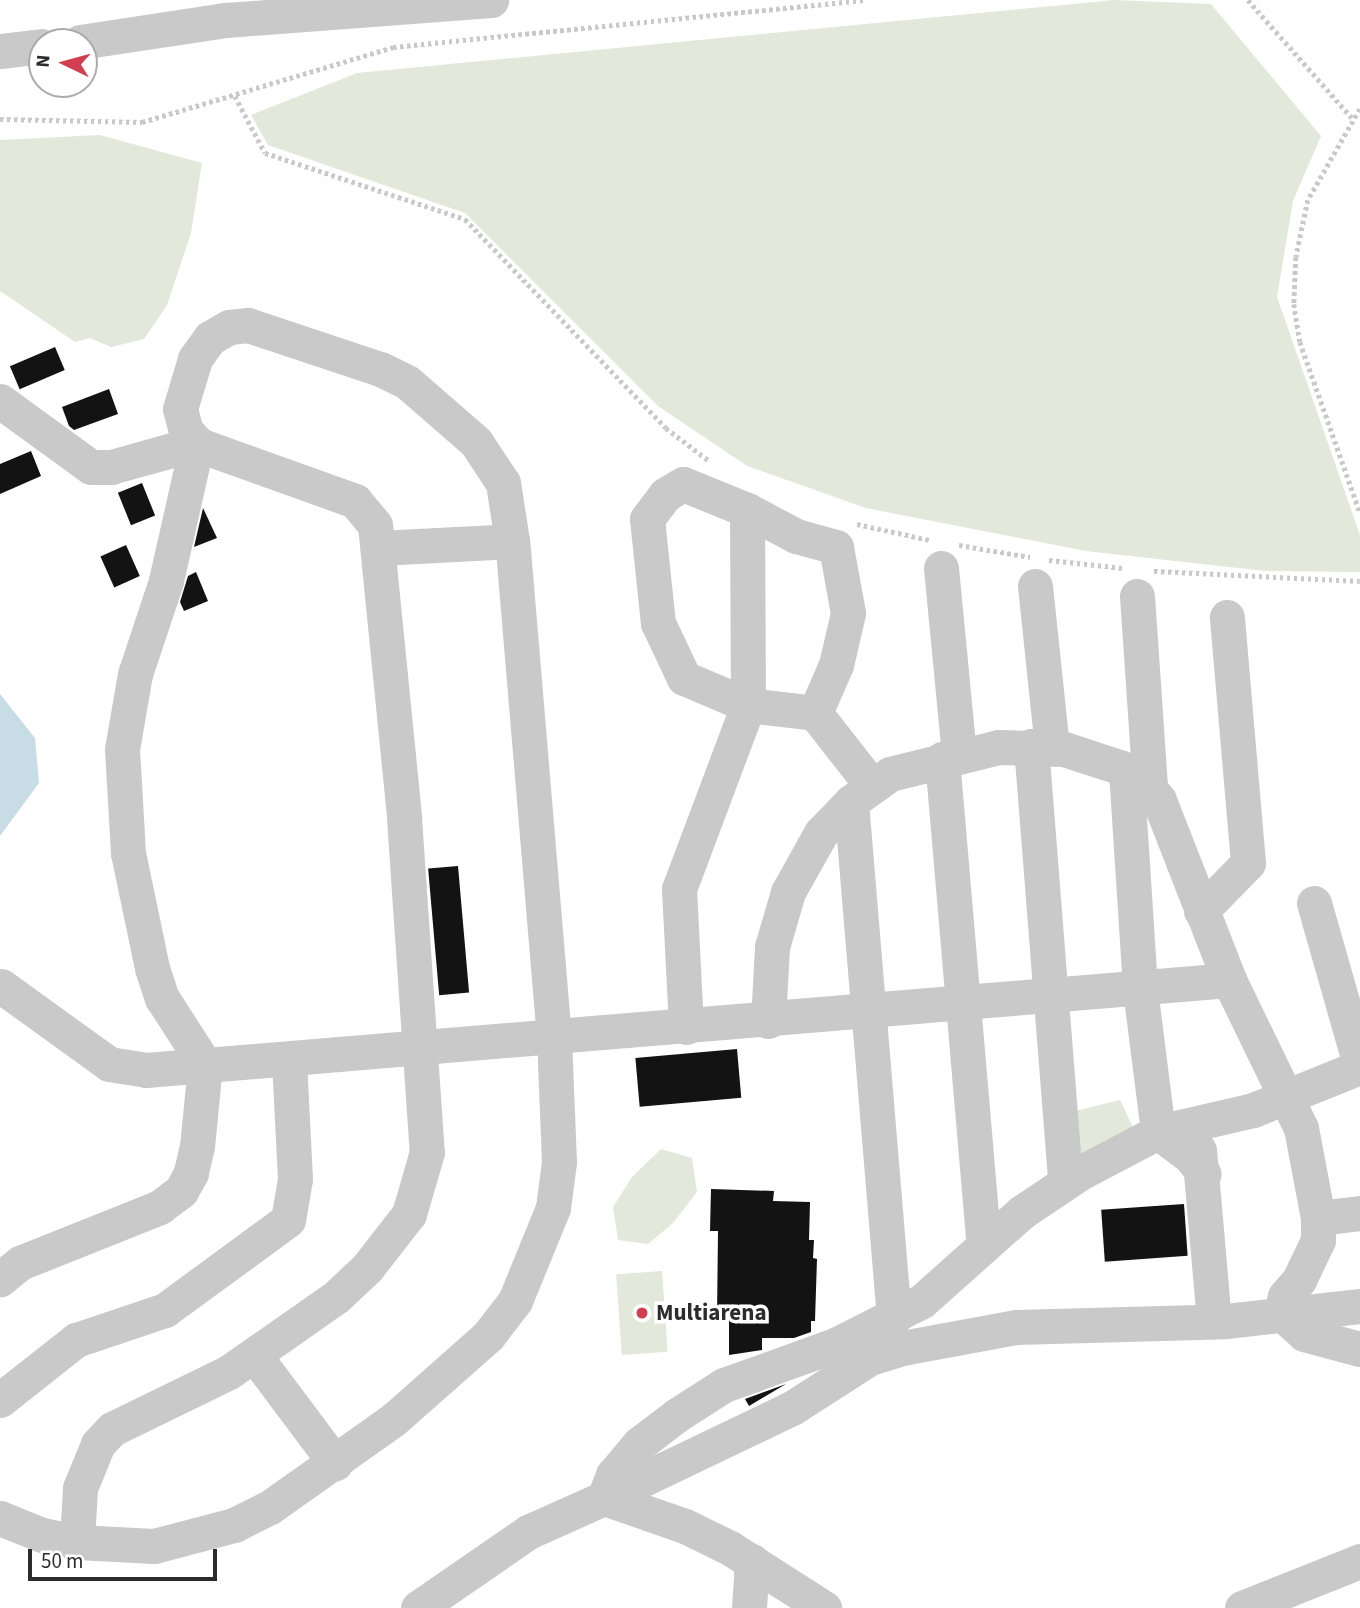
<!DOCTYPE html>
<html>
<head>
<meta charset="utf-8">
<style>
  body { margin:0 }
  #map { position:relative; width:1360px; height:1608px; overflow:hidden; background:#fff; font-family:"Source Sans 3",sans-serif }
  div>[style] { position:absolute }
  .green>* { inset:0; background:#e2e8da; transform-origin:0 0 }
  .water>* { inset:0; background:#c8dce6 }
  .building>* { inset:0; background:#131313; transform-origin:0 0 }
  .path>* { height:4.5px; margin-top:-2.25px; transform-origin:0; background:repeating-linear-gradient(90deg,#c9c9c9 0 3.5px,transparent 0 7px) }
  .minor>* { height:35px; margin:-17.5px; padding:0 17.5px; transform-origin:17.5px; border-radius:17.5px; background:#c9c9c9 }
  .dots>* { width:19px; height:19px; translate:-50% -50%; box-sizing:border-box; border:4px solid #fff; border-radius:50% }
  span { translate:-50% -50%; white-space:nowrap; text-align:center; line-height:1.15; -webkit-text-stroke:7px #fff; paint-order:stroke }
  .poi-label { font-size:23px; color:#2c2c2c; font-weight:700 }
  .left { translate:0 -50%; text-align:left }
  .north { position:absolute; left:28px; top:28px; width:70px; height:70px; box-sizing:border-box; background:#fff; border:2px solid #ababab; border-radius:50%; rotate:275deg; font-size:19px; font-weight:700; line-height:28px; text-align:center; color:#2c2c2c }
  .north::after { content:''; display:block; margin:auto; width:24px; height:32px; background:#d13f51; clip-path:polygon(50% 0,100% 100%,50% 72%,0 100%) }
  .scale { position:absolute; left:28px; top:1549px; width:189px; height:32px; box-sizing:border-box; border:4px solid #2c2c2c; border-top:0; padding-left:9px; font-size:21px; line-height:24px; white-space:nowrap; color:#2c2c2c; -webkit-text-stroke:5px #fff; paint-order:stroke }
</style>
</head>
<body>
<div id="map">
  <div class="green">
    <i style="clip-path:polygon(1114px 0,1211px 4px,1321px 136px,1293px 201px,1277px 297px,1360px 535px,1360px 572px,1265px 571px,1086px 551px,866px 508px,747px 466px,658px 406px,465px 213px,268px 145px,251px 115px,357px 73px)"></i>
    <i style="clip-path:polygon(100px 135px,202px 163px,191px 233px,167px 305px,144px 339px,111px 347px,90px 338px,75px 342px,0 291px,0 140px)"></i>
    <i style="clip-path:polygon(1120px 1100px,1136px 1134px,1084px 1160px,1067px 1113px)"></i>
    <i style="clip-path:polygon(661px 1149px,692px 1158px,697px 1192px,673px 1223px,648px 1244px,618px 1240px,613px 1207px,632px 1177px)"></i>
    <i style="left:662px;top:1271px;width:81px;height:46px;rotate:86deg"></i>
  </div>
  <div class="water">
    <i style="clip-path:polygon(0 694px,35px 738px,39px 783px,0 836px)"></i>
  </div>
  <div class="building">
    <i style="left:55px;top:347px;width:25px;height:49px;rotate:67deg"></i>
    <i style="clip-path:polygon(109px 389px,118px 414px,74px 430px,69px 426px,62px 407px)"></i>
    <i style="clip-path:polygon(31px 451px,41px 476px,0 494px,0 464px)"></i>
    <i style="left:142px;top:483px;width:35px;height:26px;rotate:68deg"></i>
    <i style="clip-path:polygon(203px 508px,217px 538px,194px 547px)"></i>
    <i style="left:126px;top:545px;width:34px;height:28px;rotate:66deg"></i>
    <i style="clip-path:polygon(196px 572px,208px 601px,184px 611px,180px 602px,188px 576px)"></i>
    <i style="left:458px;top:866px;width:127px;height:30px;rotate:85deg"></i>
    <i style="left:737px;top:1049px;width:49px;height:102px;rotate:85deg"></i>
    <i style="clip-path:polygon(711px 1189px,774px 1191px,773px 1201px,810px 1202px,809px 1240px,814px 1240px,813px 1258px,817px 1259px,815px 1321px,811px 1321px,811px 1332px,794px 1338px,762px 1338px,762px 1350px,729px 1355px,729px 1318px,717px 1317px,718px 1231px,710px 1231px)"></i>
    <i style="left:1184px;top:1204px;width:52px;height:83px;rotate:86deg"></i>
    <i style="clip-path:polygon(786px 1384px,749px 1406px,745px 1399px)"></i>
  </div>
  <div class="path">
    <i style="left:1248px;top:0;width:157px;rotate:48.6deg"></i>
    <i style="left:235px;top:96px;width:64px;rotate:62.2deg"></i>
    <i style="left:265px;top:153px;width:211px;rotate:18.3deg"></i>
    <i style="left:465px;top:219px;width:290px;rotate:46.1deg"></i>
    <i style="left:666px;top:428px;width:53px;rotate:37.3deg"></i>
    <i style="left:1360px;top:109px;width:105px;rotate:119.7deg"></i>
    <i style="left:1308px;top:200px;width:58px;rotate:101.9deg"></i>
    <i style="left:1296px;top:257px;width:47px;rotate:92.4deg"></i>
    <i style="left:1294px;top:304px;width:38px;rotate:81deg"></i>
    <i style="left:1300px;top:342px;width:180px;rotate:70.6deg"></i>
    <i style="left:0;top:119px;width:142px;rotate:1.2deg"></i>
    <i style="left:142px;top:122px;width:262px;rotate:-16.6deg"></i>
    <i style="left:393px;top:47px;width:476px;rotate:-5.7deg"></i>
    <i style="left:857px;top:524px;width:75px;rotate:12.4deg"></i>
    <i style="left:959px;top:545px;width:72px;rotate:9.6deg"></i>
    <i style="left:1049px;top:560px;width:75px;rotate:6.1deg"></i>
    <i style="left:1154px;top:571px;width:206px;rotate:2.8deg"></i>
  </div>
  <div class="minor">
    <i style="left:80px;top:42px;width:148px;rotate:-8.6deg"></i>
    <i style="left:226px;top:20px;width:266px;rotate:-4.3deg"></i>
    <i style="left:0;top:51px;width:42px;rotate:-6.8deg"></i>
    <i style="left:0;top:401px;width:112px;rotate:36deg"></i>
    <i style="left:91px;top:467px;width:20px"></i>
    <i style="left:111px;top:467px;width:89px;rotate:-15.6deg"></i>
    <i style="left:197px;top:443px;width:141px;rotate:102.7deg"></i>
    <i style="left:166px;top:581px;width:98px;rotate:108.4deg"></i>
    <i style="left:135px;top:674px;width:76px;rotate:99.8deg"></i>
    <i style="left:122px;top:749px;width:104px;rotate:86.7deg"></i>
    <i style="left:128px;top:853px;width:117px;rotate:78.2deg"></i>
    <i style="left:152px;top:968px;width:32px;rotate:72deg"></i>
    <i style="left:162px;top:998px;width:80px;rotate:57.3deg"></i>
    <i style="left:205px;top:1065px;width:81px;rotate:95.6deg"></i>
    <i style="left:197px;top:1146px;width:28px;rotate:103deg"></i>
    <i style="left:191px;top:1173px;width:21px;rotate:119deg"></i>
    <i style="left:181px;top:1191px;width:26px;rotate:143deg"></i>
    <i style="left:160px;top:1207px;width:151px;rotate:158.2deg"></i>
    <i style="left:20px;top:1263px;width:26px;rotate:141deg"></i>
    <i style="left:379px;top:548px;width:133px;rotate:-3deg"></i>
    <i style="left:941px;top:568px;width:188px;rotate:84.5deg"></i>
    <i style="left:1035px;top:586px;width:163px;rotate:84deg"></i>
    <i style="left:1137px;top:596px;width:193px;rotate:86.1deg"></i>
    <i style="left:815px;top:713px;width:52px;rotate:-66.4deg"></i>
    <i style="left:836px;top:665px;width:53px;rotate:-77deg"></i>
    <i style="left:848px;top:613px;width:67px;rotate:-100.3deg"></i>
    <i style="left:836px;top:547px;width:41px;rotate:-164.6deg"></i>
    <i style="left:796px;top:536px;width:55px;rotate:-152deg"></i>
    <i style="left:747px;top:510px;width:69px;rotate:-157.9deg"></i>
    <i style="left:683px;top:484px;width:21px;rotate:149deg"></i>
    <i style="left:665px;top:495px;width:30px;rotate:127deg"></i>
    <i style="left:647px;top:519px;width:105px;rotate:84deg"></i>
    <i style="left:658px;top:623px;width:61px;rotate:64.7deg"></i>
    <i style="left:684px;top:678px;width:69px;rotate:22.9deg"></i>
    <i style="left:748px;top:705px;width:67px;rotate:6.8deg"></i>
    <i style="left:815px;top:713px;width:93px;rotate:52deg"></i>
    <i style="left:1031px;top:746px;width:437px;rotate:85.5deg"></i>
    <i style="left:942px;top:759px;width:488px;rotate:85.1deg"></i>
    <i style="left:1126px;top:771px;width:218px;rotate:86.3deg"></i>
    <i style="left:1140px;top:989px;width:144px;rotate:82.8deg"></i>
    <i style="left:1158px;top:1132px;width:41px;rotate:37.1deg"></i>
    <i style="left:1191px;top:1157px;width:21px;rotate:53deg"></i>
    <i style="left:851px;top:802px;width:518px;rotate:85.24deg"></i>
    <i style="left:1314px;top:903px;width:167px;rotate:74.1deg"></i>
    <i style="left:1201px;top:911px;width:67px;rotate:-45.6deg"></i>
    <i style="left:1248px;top:863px;width:247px;rotate:-94.9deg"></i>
    <i style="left:1px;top:986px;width:133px;rotate:35.8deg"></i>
    <i style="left:109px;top:1064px;width:37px;rotate:9deg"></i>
    <i style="left:146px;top:1070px;width:1087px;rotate:-4.75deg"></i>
    <i style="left:768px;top:1021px;width:74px;rotate:-86.9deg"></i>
    <i style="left:772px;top:947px;width:57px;rotate:-73.8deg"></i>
    <i style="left:788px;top:892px;width:68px;rotate:-60.8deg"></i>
    <i style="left:821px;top:833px;width:43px;rotate:-45.9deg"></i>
    <i style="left:851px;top:802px;width:48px;rotate:-35.7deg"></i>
    <i style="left:890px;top:774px;width:111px;rotate:-14deg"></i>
    <i style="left:998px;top:747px;width:66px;rotate:1.7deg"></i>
    <i style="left:1064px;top:749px;width:61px;rotate:18.1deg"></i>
    <i style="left:1122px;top:768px;width:26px;rotate:32deg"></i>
    <i style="left:1144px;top:782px;width:23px;rotate:50deg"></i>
    <i style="left:1159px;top:800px;width:193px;rotate:68.7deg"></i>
    <i style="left:1229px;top:980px;width:165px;rotate:64.1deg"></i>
    <i style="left:1301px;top:1128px;width:92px;rotate:79.3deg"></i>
    <i style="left:1318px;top:1218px;width:22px;rotate:90deg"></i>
    <i style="left:1318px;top:1240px;width:44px;rotate:115.4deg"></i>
    <i style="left:1299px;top:1280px;width:21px;rotate:131deg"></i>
    <i style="left:1285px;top:1296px;width:17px;rotate:103deg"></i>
    <i style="left:686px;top:1027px;width:138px;rotate:-92.9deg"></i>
    <i style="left:679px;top:889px;width:197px;rotate:-69.4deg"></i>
    <i style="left:748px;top:705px;width:195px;rotate:-90.3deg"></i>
    <i style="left:1199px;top:1150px;width:172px;rotate:85deg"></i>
    <i style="left:1318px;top:1218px;width:42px;rotate:-6.8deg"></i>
    <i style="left:1281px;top:1313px;width:31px;rotate:42deg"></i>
    <i style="left:1304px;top:1334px;width:58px;rotate:15deg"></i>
    <i style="left:255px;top:1356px;width:134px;rotate:53.2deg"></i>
    <i style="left:0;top:1400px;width:97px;rotate:-38.3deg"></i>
    <i style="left:76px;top:1340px;width:94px;rotate:-18.6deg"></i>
    <i style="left:165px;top:1310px;width:152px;rotate:-36.2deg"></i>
    <i style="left:288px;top:1220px;width:42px;rotate:-80.3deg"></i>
    <i style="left:295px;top:1179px;width:120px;rotate:-92.9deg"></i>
    <i style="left:604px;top:1498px;width:25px;rotate:-69deg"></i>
    <i style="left:613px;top:1475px;width:40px;rotate:-50deg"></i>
    <i style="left:639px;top:1444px;width:48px;rotate:-37.3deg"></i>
    <i style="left:677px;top:1415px;width:56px;rotate:-32.6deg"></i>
    <i style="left:724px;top:1385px;width:118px;rotate:-19.8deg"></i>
    <i style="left:835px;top:1345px;width:97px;rotate:-26.8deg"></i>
    <i style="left:922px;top:1301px;width:134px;rotate:-41.7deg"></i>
    <i style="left:1022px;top:1212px;width:70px;rotate:-33.9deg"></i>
    <i style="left:1080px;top:1173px;width:88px;rotate:-27.7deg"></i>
    <i style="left:1158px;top:1132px;width:98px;rotate:-13deg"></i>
    <i style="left:1253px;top:1110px;width:115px;rotate:-21.9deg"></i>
    <i style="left:604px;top:1498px;width:208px;rotate:-25.6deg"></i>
    <i style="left:792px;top:1408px;width:93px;rotate:-32.7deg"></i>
    <i style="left:870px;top:1358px;width:34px;rotate:-17deg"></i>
    <i style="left:902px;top:1348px;width:116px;rotate:-10.4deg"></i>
    <i style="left:1016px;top:1327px;width:210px;rotate:-1.6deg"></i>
    <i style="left:1226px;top:1321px;width:135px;rotate:-6.4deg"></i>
    <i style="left:0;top:1518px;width:45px;rotate:22deg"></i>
    <i style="left:42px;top:1535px;width:36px;rotate:11deg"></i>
    <i style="left:77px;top:1542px;width:77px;rotate:3deg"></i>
    <i style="left:154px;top:1546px;width:83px;rotate:-14.7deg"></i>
    <i style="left:234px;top:1525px;width:40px;rotate:-26.6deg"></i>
    <i style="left:270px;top:1507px;width:151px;rotate:-35.3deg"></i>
    <i style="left:393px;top:1420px;width:127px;rotate:-41.5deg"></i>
    <i style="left:488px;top:1336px;width:44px;rotate:-52.4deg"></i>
    <i style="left:515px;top:1301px;width:100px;rotate:-67.8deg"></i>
    <i style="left:553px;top:1208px;width:46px;rotate:-82.6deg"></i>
    <i style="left:559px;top:1162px;width:124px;rotate:-92.3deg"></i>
    <i style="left:554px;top:1038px;width:499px;rotate:-94.8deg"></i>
    <i style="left:512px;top:541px;width:59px;rotate:-98.8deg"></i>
    <i style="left:503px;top:483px;width:49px;rotate:-123.4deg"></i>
    <i style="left:476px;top:442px;width:91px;rotate:-139deg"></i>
    <i style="left:407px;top:382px;width:30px;rotate:-154deg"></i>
    <i style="left:380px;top:369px;width:139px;rotate:-161.6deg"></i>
    <i style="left:248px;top:325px;width:19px;rotate:174deg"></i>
    <i style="left:229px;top:327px;width:22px;rotate:150deg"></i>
    <i style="left:210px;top:338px;width:26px;rotate:126deg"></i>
    <i style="left:195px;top:359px;width:52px;rotate:106.7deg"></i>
    <i style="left:180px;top:409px;width:23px;rotate:75deg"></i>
    <i style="left:186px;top:431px;width:19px;rotate:47deg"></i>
    <i style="left:199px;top:445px;width:166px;rotate:19.7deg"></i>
    <i style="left:355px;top:501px;width:31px;rotate:50deg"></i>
    <i style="left:375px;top:525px;width:294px;rotate:84.3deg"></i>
    <i style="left:404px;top:818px;width:335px;rotate:86.1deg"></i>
    <i style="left:427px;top:1152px;width:65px;rotate:106.2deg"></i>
    <i style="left:409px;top:1214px;width:68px;rotate:127.9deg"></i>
    <i style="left:367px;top:1268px;width:42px;rotate:136.9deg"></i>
    <i style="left:336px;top:1297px;width:131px;rotate:145deg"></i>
    <i style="left:229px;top:1372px;width:130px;rotate:154deg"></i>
    <i style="left:112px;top:1429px;width:21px;rotate:133deg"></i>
    <i style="left:98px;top:1444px;width:48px;rotate:112.2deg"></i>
    <i style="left:80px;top:1488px;width:54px;rotate:93.2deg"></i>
    <i style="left:418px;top:1608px;width:134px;rotate:-34.6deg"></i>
    <i style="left:528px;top:1532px;width:83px;rotate:-24.1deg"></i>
    <i style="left:604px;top:1498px;width:86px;rotate:19.1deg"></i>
    <i style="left:685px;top:1526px;width:50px;rotate:26.1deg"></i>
    <i style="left:730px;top:1548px;width:112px;rotate:32.6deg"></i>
    <i style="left:749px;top:1608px;width:47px;rotate:-86.3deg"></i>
    <i style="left:1242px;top:1608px;width:127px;rotate:-21.7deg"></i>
  </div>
  <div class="dots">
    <i style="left:642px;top:1313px;background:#d13f51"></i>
  </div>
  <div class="poi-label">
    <span class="left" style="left:656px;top:1313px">Multiarena</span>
  </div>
  <div class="north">N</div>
  <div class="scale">50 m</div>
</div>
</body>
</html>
